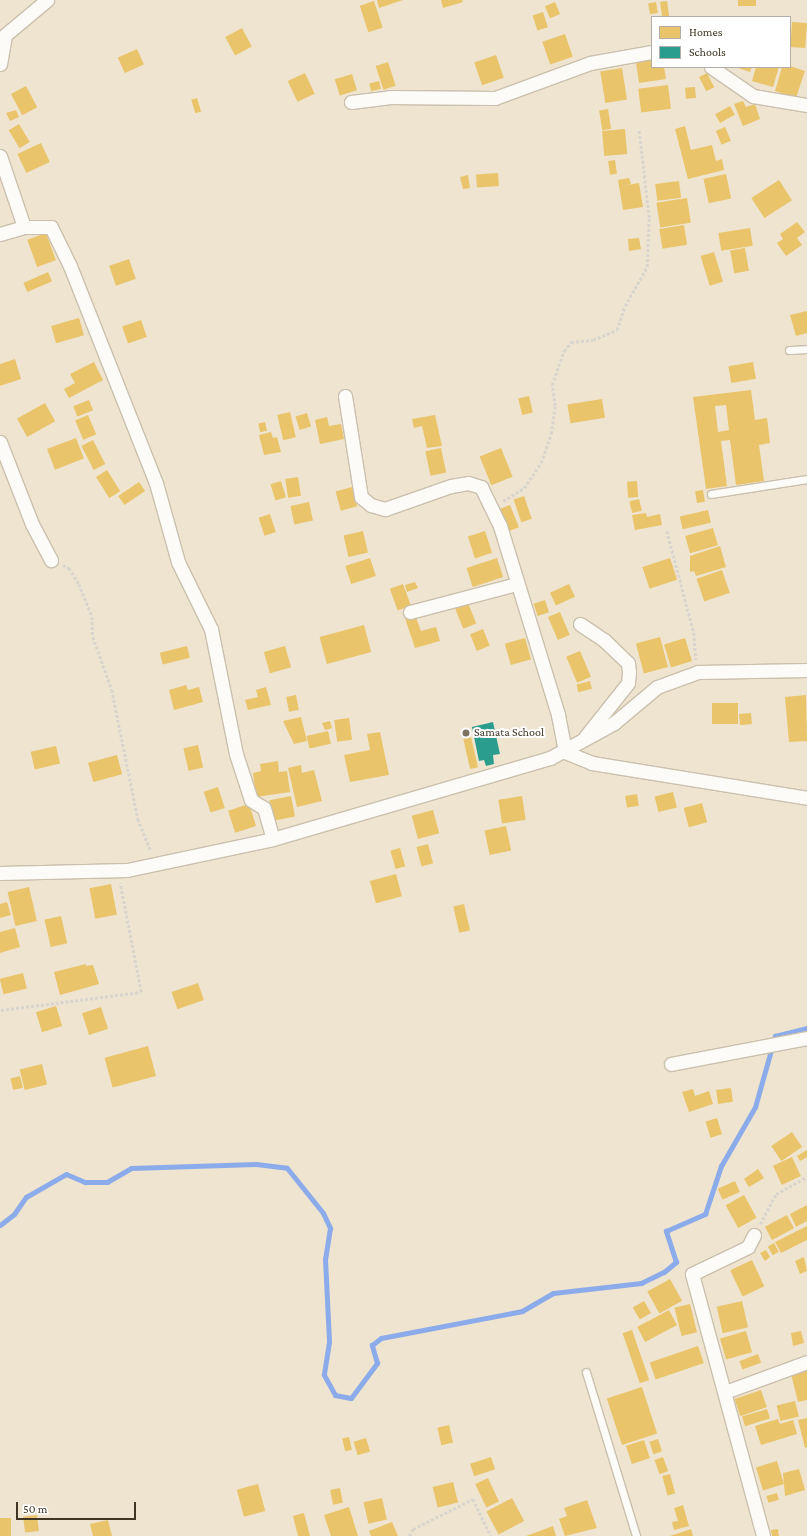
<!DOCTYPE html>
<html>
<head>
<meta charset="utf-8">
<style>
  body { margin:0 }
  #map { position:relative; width:807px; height:1536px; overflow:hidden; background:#efe4cf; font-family:"Crimson Pro",serif }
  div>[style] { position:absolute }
  .homes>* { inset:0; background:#e9c46a; transform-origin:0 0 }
  .schools>* { inset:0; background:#2a9d8f }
  .stream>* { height:5px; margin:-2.5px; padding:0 2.5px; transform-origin:2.5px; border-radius:2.5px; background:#8cabea }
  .path>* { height:2.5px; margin-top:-1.25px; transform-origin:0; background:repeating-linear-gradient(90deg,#d8d5cf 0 3px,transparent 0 5px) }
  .roads { filter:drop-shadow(1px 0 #cac0ad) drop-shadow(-1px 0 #cac0ad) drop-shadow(0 1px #cac0ad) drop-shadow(0 -1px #cac0ad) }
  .service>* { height:7px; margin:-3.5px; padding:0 3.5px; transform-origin:3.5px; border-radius:3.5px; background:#fdfbf8 }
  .minor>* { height:13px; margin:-6.5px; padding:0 6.5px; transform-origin:6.5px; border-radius:6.5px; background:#fdfbf8 }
  .dots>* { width:11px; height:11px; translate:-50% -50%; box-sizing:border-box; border:2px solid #fff; border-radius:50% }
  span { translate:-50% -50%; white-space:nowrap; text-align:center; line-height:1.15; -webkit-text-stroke:4px #fff; paint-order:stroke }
  .poi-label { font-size:12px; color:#3f3522 }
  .left { translate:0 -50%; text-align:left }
  .legend { position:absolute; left:651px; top:16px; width:140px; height:52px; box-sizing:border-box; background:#fff; border:1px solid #b2aea7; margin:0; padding:5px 7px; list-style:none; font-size:12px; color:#3f3522 }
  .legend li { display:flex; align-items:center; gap:8px; height:20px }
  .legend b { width:20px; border:1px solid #b2aea7 }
  .scale { position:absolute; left:16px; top:1502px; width:120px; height:18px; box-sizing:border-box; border:2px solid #3f3522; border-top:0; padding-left:5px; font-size:12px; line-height:14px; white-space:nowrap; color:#3f3522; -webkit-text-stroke:3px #fff; paint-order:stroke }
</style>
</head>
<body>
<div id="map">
  <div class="homes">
    <i style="clip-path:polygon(377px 0,403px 0,379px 8px)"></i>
    <i style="clip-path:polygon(441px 0,462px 0,463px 2px,443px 8px)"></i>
    <i style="left:738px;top:0;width:18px;height:6px"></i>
    <i style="left:374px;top:1px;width:28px;height:15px;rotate:72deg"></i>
    <i style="left:667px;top:1px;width:15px;height:7px;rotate:82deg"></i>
    <i style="left:555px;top:2px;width:13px;height:11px;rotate:67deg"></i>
    <i style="left:656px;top:2px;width:11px;height:8px;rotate:80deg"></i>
    <i style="left:543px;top:12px;width:16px;height:11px;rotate:72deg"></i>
    <i style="left:792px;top:22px;width:15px;height:25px;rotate:4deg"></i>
    <i style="left:242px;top:28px;width:21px;height:19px;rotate:62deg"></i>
    <i style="left:565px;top:34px;width:24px;height:24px;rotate:71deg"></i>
    <i style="left:137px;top:49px;width:17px;height:21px;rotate:66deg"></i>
    <i style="left:496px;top:55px;width:24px;height:23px;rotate:71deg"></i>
    <i style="clip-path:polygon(652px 60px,652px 67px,664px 67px,666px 79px,639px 83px,636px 62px)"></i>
    <i style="left:388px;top:62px;width:25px;height:13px;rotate:72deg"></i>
    <i style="clip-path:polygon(790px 66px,805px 71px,796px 98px,775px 91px,782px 67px)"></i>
    <i style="clip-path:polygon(735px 67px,752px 67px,750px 72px)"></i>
    <i style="clip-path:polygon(756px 67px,779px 67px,773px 87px,752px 81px)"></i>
    <i style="left:622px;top:68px;width:32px;height:22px;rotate:81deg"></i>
    <i style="left:305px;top:73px;width:23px;height:19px;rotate:65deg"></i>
    <i style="left:707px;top:73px;width:16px;height:9px;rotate:63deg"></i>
    <i style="left:352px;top:74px;width:17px;height:18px;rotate:73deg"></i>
    <i style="left:379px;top:81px;width:8px;height:10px;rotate:76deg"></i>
    <i style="left:668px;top:85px;width:24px;height:30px;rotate:83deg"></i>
    <i style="left:26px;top:86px;width:24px;height:17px;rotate:62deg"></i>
    <i style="left:695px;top:87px;width:11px;height:10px;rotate:85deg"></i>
    <i style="left:197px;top:98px;width:14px;height:6px;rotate:73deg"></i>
    <i style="clip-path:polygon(743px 101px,746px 107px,755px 104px,760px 119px,743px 126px,734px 104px)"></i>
    <i style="left:730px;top:106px;width:10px;height:17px;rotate:61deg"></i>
    <i style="left:608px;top:109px;width:20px;height:9px;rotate:81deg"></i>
    <i style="clip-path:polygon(16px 110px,19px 117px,10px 121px,6px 113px)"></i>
    <i style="left:19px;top:124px;width:21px;height:12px;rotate:59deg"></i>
    <i style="clip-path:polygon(685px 126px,691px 150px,712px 145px,716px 161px,722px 159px,724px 170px,688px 179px,675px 129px)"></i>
    <i style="left:725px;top:127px;width:15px;height:10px;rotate:67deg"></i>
    <i style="left:625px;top:129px;width:25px;height:23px;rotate:85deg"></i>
    <i style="left:41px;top:143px;width:21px;height:26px;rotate:65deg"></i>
    <i style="left:615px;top:160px;width:14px;height:7px;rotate:82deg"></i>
    <i style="left:498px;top:173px;width:13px;height:22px;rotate:86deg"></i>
    <i style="left:726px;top:174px;width:25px;height:23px;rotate:78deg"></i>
    <i style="clip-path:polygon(468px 175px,470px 188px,463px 189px,460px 177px)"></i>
    <i style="clip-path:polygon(629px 178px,631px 184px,621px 186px,639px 183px,643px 207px,623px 210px,618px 180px)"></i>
    <i style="left:779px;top:180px;width:24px;height:33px;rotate:57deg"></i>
    <i style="left:679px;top:181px;width:17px;height:24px;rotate:83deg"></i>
    <i style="left:687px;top:198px;width:25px;height:31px;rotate:81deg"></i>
    <i style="clip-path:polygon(797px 222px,805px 232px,797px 238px,802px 245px,786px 256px,777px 243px,783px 239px,780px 234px)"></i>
    <i style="left:684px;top:225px;width:20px;height:25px;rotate:81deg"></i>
    <i style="left:750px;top:228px;width:18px;height:32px;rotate:81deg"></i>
    <i style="left:46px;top:233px;width:29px;height:20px;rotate:70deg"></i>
    <i style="clip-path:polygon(639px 238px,641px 249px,629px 251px,628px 239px)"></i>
    <i style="left:745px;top:248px;width:23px;height:15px;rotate:80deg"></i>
    <i style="left:714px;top:252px;width:31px;height:14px;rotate:73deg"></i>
    <i style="left:129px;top:259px;width:21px;height:21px;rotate:71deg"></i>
    <i style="left:48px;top:272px;width:10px;height:27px;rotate:66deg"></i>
    <i style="clip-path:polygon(807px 311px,807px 333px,796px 336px,790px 315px)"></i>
    <i style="left:79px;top:318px;width:18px;height:29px;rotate:74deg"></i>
    <i style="left:141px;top:320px;width:18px;height:20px;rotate:71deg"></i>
    <i style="clip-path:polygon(15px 359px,21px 379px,0 386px,0 364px)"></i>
    <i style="clip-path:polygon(94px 362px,103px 380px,69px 398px,64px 389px,75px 383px,70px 374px)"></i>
    <i style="left:753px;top:362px;width:17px;height:25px;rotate:80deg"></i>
    <i style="clip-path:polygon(evenodd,751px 390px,755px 420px,767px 418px,770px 443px,759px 445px,764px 481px,736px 485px,730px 440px,721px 441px,727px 486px,706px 489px,693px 397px,751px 390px,726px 405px,729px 430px,718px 432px,715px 406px,726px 405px)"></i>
    <i style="left:529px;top:396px;width:17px;height:11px;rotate:77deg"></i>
    <i style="left:602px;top:399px;width:19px;height:35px;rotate:81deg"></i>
    <i style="left:89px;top:400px;width:11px;height:17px;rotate:68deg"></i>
    <i style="left:45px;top:403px;width:21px;height:32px;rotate:61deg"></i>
    <i style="left:290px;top:412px;width:26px;height:13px;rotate:77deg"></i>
    <i style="left:307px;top:413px;width:14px;height:12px;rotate:73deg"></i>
    <i style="left:88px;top:415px;width:21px;height:14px;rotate:67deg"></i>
    <i style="clip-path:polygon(435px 415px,442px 446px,427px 448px,422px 426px,414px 428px,412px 419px)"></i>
    <i style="clip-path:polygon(327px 417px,329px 426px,341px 424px,344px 439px,320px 444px,315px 420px)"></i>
    <i style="left:265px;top:422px;width:9px;height:7px;rotate:77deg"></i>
    <i style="clip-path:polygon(271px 432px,273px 438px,277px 437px,281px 452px,264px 455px,259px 435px)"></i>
    <i style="left:76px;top:438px;width:22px;height:31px;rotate:69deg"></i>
    <i style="left:93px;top:440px;width:27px;height:13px;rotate:63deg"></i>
    <i style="left:441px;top:448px;width:25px;height:16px;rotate:78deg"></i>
    <i style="left:501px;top:448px;width:31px;height:23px;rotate:68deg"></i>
    <i style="left:107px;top:470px;width:25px;height:13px;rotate:58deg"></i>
    <i style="left:298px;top:477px;width:19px;height:13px;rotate:81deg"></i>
    <i style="left:281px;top:481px;width:17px;height:11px;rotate:73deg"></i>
    <i style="left:637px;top:481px;width:16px;height:10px;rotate:86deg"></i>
    <i style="left:139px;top:482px;width:11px;height:25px;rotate:56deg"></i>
    <i style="left:352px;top:487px;width:20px;height:17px;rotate:75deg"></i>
    <i style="left:703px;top:490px;width:12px;height:8px;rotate:81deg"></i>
    <i style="left:524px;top:496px;width:24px;height:11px;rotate:71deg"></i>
    <i style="left:639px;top:499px;width:12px;height:10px;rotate:76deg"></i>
    <i style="left:309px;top:502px;width:19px;height:19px;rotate:78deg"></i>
    <i style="left:510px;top:505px;width:24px;height:11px;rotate:68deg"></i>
    <i style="left:708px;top:510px;width:13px;height:29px;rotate:77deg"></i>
    <i style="clip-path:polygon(646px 513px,647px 517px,660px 514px,662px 525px,635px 530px,632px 515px)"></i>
    <i style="left:270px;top:514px;width:19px;height:12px;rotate:72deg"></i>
    <i style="left:713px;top:528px;width:18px;height:29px;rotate:74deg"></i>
    <i style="left:363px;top:531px;width:22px;height:20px;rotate:77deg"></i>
    <i style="left:485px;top:531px;width:23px;height:18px;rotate:72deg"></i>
    <i style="clip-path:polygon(720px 546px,726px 567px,696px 576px,694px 571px,690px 572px,690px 556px)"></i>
    <i style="left:370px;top:558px;width:19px;height:26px;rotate:72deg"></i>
    <i style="left:497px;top:558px;width:20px;height:32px;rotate:72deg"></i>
    <i style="left:670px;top:558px;width:23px;height:29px;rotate:72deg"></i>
    <i style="left:722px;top:570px;width:24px;height:27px;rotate:71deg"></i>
    <i style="clip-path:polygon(415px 582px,418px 588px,407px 592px,405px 585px)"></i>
    <i style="left:403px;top:584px;width:23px;height:14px;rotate:70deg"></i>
    <i style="left:569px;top:584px;width:14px;height:21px;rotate:65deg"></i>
    <i style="left:545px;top:600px;width:13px;height:12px;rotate:72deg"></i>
    <i style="left:468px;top:603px;width:22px;height:14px;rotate:68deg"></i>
    <i style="left:560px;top:612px;width:25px;height:13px;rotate:67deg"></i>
    <i style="clip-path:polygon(415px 615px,421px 631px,436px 627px,440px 641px,415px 648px,405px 618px)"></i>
    <i style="left:364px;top:625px;width:28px;height:46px;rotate:75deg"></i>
    <i style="left:483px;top:629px;width:18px;height:14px;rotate:68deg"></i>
    <i style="left:660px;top:637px;width:31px;height:25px;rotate:75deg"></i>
    <i style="left:525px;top:638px;width:22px;height:21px;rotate:74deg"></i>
    <i style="left:685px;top:638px;width:24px;height:22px;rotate:73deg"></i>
    <i style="left:187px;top:646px;width:12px;height:28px;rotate:76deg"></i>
    <i style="left:285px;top:646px;width:22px;height:22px;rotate:74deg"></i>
    <i style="left:580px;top:651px;width:28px;height:15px;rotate:67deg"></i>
    <i style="left:590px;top:681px;width:8px;height:14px;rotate:76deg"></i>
    <i style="clip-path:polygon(186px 685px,188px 690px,199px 687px,203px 702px,174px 710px,169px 690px)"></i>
    <i style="clip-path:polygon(266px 687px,271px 705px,248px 710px,245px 700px,258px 697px,256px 690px)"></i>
    <i style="left:296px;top:695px;width:15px;height:10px;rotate:79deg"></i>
    <i style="clip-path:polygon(806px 695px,807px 741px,789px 742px,785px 697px)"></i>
    <i style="left:712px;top:703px;width:26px;height:21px"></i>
    <i style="left:751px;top:713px;width:11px;height:12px;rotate:85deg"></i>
    <i style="clip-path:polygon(301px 717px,307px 741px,294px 744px,283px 721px)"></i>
    <i style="left:349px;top:718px;width:22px;height:15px;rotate:82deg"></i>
    <i style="clip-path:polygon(330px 721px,332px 728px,325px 730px,322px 723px)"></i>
    <i style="left:328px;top:731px;width:13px;height:22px;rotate:77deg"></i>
    <i style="clip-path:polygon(380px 732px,389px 775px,350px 782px,344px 755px,370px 750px,367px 734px)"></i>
    <i style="left:471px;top:737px;width:31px;height:8px;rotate:77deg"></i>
    <i style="left:198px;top:745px;width:23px;height:15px;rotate:77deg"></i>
    <i style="left:56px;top:746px;width:18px;height:26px;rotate:77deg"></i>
    <i style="left:117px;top:755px;width:20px;height:30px;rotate:75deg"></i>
    <i style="clip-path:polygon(278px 761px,279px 772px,287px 771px,290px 792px,256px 797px,253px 773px,261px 771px,260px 764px)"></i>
    <i style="clip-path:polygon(301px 765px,302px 773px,314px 770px,322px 801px,297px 807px,288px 768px)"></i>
    <i style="left:218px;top:787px;width:22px;height:15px;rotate:72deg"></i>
    <i style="left:673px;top:792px;width:16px;height:19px;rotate:76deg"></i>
    <i style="left:637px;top:794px;width:12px;height:12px;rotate:81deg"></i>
    <i style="left:291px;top:796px;width:21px;height:22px;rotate:79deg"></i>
    <i style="left:522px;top:796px;width:24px;height:24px;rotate:81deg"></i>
    <i style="left:702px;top:803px;width:20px;height:19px;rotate:75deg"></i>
    <i style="left:249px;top:804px;width:23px;height:22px;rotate:72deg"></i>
    <i style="left:433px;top:810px;width:24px;height:22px;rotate:75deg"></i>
    <i style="left:506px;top:826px;width:25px;height:22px;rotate:78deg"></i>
    <i style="left:428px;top:844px;width:20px;height:12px;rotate:75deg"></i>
    <i style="left:400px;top:848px;width:19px;height:10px;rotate:74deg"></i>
    <i style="left:396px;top:874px;width:23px;height:27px;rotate:75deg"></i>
    <i style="left:111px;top:884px;width:31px;height:22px;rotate:79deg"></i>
    <i style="left:29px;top:887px;width:35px;height:22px;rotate:77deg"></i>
    <i style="clip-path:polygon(7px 902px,11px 915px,0 918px,0 904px)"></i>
    <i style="left:464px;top:904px;width:27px;height:11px;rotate:77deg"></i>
    <i style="left:61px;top:916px;width:28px;height:17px;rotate:77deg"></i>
    <i style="clip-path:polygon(15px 928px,20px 947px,0 953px,0 932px)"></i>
    <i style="clip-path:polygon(86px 964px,86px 966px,93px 965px,99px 984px,60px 995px,54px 972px)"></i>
    <i style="left:23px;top:973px;width:16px;height:24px;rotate:76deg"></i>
    <i style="left:198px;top:983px;width:18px;height:28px;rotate:71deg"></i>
    <i style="left:56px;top:1006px;width:21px;height:21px;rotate:73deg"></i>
    <i style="left:101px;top:1007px;width:23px;height:20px;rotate:72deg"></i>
    <i style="left:148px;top:1046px;width:31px;height:45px;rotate:75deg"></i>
    <i style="left:42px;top:1064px;width:21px;height:23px;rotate:76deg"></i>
    <i style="left:20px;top:1076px;width:12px;height:10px;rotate:76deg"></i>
    <i style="left:731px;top:1088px;width:14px;height:15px;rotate:82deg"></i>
    <i style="clip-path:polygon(693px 1089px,695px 1096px,709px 1091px,713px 1104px,689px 1112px,682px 1092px)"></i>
    <i style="left:717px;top:1118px;width:17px;height:12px;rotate:73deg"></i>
    <i style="left:792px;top:1132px;width:18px;height:25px;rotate:56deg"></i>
    <i style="clip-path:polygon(807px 1150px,807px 1157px,800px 1161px,797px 1156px)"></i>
    <i style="left:792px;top:1157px;width:21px;height:21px;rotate:65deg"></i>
    <i style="clip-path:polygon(758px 1169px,764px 1178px,749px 1187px,744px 1179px)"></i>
    <i style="left:735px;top:1181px;width:12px;height:19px;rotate:66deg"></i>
    <i style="left:744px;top:1195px;width:26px;height:21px;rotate:61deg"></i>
    <i style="clip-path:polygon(807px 1205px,807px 1221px,796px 1227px,790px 1214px)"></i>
    <i style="left:787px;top:1215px;width:15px;height:25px;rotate:62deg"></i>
    <i style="clip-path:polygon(807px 1226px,807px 1240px,781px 1253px,775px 1242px)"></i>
    <i style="left:774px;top:1243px;width:10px;height:7px;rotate:61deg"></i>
    <i style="clip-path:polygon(766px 1250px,770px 1257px,765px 1261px,760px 1253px)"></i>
    <i style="clip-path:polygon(804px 1257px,807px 1271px,800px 1274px,795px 1261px)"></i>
    <i style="left:752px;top:1260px;width:29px;height:24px;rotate:65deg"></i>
    <i style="left:670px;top:1279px;width:25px;height:26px;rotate:61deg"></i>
    <i style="left:644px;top:1301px;width:14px;height:13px;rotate:60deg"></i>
    <i style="left:742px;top:1301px;width:27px;height:26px;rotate:77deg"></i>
    <i style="left:690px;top:1304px;width:29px;height:16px;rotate:76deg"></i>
    <i style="left:669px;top:1310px;width:17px;height:36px;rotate:62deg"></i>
    <i style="left:632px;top:1330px;width:53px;height:10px;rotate:71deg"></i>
    <i style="left:746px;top:1331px;width:22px;height:27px;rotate:74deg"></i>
    <i style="clip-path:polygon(801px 1331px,804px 1343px,793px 1346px,791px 1333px)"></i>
    <i style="left:698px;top:1346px;width:18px;height:51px;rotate:71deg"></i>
    <i style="left:758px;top:1354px;width:9px;height:20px;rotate:69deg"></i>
    <i style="clip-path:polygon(807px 1370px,807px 1400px,798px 1402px,791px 1374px)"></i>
    <i style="left:642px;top:1387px;width:49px;height:37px;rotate:72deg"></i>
    <i style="left:761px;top:1390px;width:18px;height:28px;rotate:71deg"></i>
    <i style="left:795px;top:1401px;width:16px;height:19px;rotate:76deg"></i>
    <i style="left:767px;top:1409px;width:10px;height:26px;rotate:73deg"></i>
    <i style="clip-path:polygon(807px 1418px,807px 1447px,805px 1448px,798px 1420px)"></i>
    <i style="clip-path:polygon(778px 1419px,780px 1424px,793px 1420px,797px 1434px,761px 1445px,755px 1426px)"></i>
    <i style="left:449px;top:1425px;width:18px;height:12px;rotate:77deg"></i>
    <i style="left:349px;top:1437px;width:13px;height:7px;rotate:77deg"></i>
    <i style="left:366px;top:1438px;width:14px;height:13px;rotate:73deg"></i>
    <i style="left:658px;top:1439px;width:13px;height:9px;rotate:72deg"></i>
    <i style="left:644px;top:1440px;width:19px;height:19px;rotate:72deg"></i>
    <i style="left:491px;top:1457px;width:13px;height:22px;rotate:72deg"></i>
    <i style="left:663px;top:1457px;width:15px;height:9px;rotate:70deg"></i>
    <i style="left:777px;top:1461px;width:24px;height:22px;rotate:73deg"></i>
    <i style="clip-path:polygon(799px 1469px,805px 1490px,785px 1496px,783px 1473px)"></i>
    <i style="left:670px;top:1474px;width:20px;height:8px;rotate:75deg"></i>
    <i style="left:488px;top:1478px;width:26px;height:14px;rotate:65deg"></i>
    <i style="left:453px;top:1482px;width:21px;height:21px;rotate:76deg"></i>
    <i style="left:258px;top:1484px;width:28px;height:22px;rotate:75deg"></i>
    <i style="left:340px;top:1488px;width:15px;height:10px;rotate:79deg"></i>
    <i style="left:777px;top:1493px;width:7px;height:11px;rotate:74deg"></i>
    <i style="left:382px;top:1498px;width:22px;height:19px;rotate:77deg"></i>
    <i style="left:512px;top:1498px;width:26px;height:29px;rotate:62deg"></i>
    <i style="clip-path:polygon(587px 1500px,597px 1528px,565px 1536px,559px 1519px,567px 1516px,564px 1508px)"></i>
    <i style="clip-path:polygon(683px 1505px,689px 1526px,674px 1530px,672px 1522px,678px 1521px,674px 1508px)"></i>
    <i style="clip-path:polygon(349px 1507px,358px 1536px,331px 1536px,324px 1515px)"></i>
    <i style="clip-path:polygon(304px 1513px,310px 1536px,298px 1536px,293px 1516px)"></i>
    <i style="left:37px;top:1515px;width:16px;height:14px;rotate:83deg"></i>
    <i style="left:0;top:1518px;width:11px;height:18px"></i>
    <i style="clip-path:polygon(108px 1520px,112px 1536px,93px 1536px,90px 1524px)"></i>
    <i style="clip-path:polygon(392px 1522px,398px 1536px,371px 1536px,369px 1531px)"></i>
    <i style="clip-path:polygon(553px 1526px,556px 1536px,526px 1536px)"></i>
    <i style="clip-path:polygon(691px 1529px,693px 1536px,670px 1536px)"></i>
    <i style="clip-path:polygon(778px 1529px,779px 1536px,772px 1536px,771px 1530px)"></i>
  </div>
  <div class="schools">
    <i style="clip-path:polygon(493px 722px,500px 754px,493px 755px,494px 764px,486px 766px,484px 760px,479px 761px,472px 727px)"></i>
  </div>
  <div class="stream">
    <i style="left:0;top:1225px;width:18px;rotate:-38deg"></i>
    <i style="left:14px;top:1214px;width:21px;rotate:-55deg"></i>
    <i style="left:26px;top:1197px;width:46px;rotate:-29.9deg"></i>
    <i style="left:66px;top:1174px;width:21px;rotate:23deg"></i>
    <i style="left:85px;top:1182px;width:22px"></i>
    <i style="left:107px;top:1182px;width:28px;rotate:-30deg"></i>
    <i style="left:131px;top:1168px;width:125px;rotate:-1.8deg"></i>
    <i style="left:256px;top:1164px;width:31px;rotate:7deg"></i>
    <i style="left:287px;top:1168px;width:58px;rotate:51.3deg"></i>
    <i style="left:323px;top:1213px;width:17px;rotate:65deg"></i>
    <i style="left:330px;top:1228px;width:31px;rotate:99deg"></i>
    <i style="left:325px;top:1259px;width:83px;rotate:87.2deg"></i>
    <i style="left:329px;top:1342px;width:33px;rotate:99deg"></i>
    <i style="left:324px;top:1375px;width:23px;rotate:61deg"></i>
    <i style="left:335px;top:1395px;width:16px;rotate:11deg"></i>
    <i style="left:351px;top:1398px;width:44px;rotate:-53.4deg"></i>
    <i style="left:377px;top:1363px;width:19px;rotate:-106deg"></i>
    <i style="left:372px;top:1345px;width:11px;rotate:-38deg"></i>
    <i style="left:381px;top:1338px;width:144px;rotate:-10.8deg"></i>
    <i style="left:522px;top:1311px;width:36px;rotate:-30deg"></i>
    <i style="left:553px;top:1293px;width:89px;rotate:-6.5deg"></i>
    <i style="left:641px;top:1283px;width:25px;rotate:-26deg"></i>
    <i style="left:664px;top:1272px;width:16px;rotate:-40deg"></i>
    <i style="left:676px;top:1262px;width:33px;rotate:-108deg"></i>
    <i style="left:666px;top:1231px;width:43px;rotate:-23.6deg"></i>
    <i style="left:705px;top:1214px;width:51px;rotate:-71.6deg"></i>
    <i style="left:721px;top:1166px;width:68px;rotate:-60deg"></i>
    <i style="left:755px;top:1107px;width:74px;rotate:-74.3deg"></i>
    <i style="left:775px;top:1036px;width:33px;rotate:-14deg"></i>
  </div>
  <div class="path">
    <i style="left:503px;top:501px;width:25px;rotate:-32deg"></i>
    <i style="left:524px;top:488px;width:30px;rotate:-56deg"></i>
    <i style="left:541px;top:463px;width:31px;rotate:-71deg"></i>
    <i style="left:551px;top:434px;width:28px;rotate:-82deg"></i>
    <i style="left:555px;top:406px;width:21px;rotate:-98deg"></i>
    <i style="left:552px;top:385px;width:36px;rotate:-71deg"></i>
    <i style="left:564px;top:351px;width:11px;rotate:-52deg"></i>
    <i style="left:571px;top:342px;width:22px;rotate:-5deg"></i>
    <i style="left:593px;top:340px;width:26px;rotate:-23deg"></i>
    <i style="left:617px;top:330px;width:25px;rotate:-72deg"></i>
    <i style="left:625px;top:306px;width:45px;rotate:-60.6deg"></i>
    <i style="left:647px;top:267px;width:49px;rotate:-87.7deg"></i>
    <i style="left:649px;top:218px;width:88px;rotate:-96.6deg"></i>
    <i style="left:667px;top:531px;width:106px;rotate:75.2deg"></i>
    <i style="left:694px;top:633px;width:27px;rotate:86deg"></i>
    <i style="left:63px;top:565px;width:7px;rotate:27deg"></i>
    <i style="left:69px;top:568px;width:19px;rotate:58deg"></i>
    <i style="left:79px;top:584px;width:35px;rotate:68deg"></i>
    <i style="left:92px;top:617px;width:20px;rotate:87deg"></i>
    <i style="left:93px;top:637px;width:56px;rotate:70.3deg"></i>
    <i style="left:112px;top:690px;width:132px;rotate:78.6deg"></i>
    <i style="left:138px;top:819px;width:35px;rotate:68deg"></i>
    <i style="left:1px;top:1010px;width:141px;rotate:-7.3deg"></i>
    <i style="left:141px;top:992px;width:111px;rotate:-100.9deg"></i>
    <i style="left:760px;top:1224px;width:34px;rotate:-62deg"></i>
    <i style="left:776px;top:1194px;width:35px;rotate:-29deg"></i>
    <i style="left:409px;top:1536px;width:8px;rotate:-60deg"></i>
    <i style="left:413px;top:1529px;width:67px;rotate:-26.6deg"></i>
    <i style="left:473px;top:1499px;width:41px;rotate:64.1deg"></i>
  </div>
  <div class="roads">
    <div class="service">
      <i style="left:789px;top:350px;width:18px;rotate:-3deg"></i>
      <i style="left:711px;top:494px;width:97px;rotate:-8.9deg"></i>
      <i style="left:586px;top:1372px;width:171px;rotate:73deg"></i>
    </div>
    <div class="minor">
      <i style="left:0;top:64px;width:29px;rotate:-80deg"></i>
      <i style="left:5px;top:35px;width:55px;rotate:-39.8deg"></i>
      <i style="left:711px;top:67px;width:51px;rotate:34.6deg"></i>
      <i style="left:753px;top:96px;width:55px;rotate:9.5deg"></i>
      <i style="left:351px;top:102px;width:38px;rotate:-7deg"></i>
      <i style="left:389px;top:97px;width:106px;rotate:0.5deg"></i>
      <i style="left:495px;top:98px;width:101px;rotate:-20.2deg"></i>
      <i style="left:590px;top:63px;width:63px;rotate:-10.1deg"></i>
      <i style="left:0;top:156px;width:75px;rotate:71.3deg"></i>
      <i style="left:24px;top:227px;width:27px"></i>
      <i style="left:51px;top:227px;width:43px;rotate:64deg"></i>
      <i style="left:70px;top:266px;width:233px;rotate:68.4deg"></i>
      <i style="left:156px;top:483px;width:82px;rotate:74.4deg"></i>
      <i style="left:178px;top:562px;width:75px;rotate:63.8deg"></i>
      <i style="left:211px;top:629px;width:127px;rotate:78.7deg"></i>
      <i style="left:236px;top:754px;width:48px;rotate:71.9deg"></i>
      <i style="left:251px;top:800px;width:15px;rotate:32deg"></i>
      <i style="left:264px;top:808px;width:32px;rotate:74deg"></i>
      <i style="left:0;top:234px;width:25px;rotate:-16deg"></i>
      <i style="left:345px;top:396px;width:102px;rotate:81deg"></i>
      <i style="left:361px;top:497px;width:13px;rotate:39deg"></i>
      <i style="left:371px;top:505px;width:15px;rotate:16deg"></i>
      <i style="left:385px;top:509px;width:70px;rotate:-19.2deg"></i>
      <i style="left:451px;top:486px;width:17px;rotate:-10deg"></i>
      <i style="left:468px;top:483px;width:14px;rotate:17deg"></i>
      <i style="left:481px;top:487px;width:43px;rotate:64deg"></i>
      <i style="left:500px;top:526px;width:198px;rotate:72.9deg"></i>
      <i style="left:558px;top:715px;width:38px;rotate:79deg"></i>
      <i style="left:565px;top:752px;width:29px;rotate:22deg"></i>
      <i style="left:592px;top:763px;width:218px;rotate:9.2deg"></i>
      <i style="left:0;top:442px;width:88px;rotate:68.7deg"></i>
      <i style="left:32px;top:524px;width:41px;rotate:62.2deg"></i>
      <i style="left:410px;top:612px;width:111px;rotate:-14.7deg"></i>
      <i style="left:580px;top:624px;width:29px;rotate:34deg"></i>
      <i style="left:604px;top:640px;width:33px;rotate:44deg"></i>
      <i style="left:628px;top:663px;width:10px;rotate:84deg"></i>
      <i style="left:629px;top:673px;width:10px;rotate:96deg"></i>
      <i style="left:628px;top:683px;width:69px;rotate:128.5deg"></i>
      <i style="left:0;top:873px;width:127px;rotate:-1.4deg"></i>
      <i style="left:127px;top:870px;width:149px;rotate:-12deg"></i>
      <i style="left:273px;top:839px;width:289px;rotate:-16.3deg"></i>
      <i style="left:550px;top:758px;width:73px;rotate:-28.7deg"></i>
      <i style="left:614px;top:723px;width:56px;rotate:-39.9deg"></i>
      <i style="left:657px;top:687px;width:44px;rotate:-20.1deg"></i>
      <i style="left:698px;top:672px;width:109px;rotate:-1.1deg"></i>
      <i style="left:671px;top:1064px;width:138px;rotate:-10.8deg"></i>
      <i style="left:754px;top:1235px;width:13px;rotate:117deg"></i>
      <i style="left:748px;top:1247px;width:62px;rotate:154.3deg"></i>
      <i style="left:692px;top:1274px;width:271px;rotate:74.8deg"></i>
      <i style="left:725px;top:1392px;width:87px;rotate:-20.1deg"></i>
    </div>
  </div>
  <div class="dots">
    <i style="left:466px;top:733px;background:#7d725f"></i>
  </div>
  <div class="poi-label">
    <span class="left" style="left:474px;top:733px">Samata School</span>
  </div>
  <ul class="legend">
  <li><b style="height:11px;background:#e9c46a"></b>Homes</li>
  <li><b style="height:11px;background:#2a9d8f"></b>Schools</li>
  </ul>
  <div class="scale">50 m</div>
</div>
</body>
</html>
